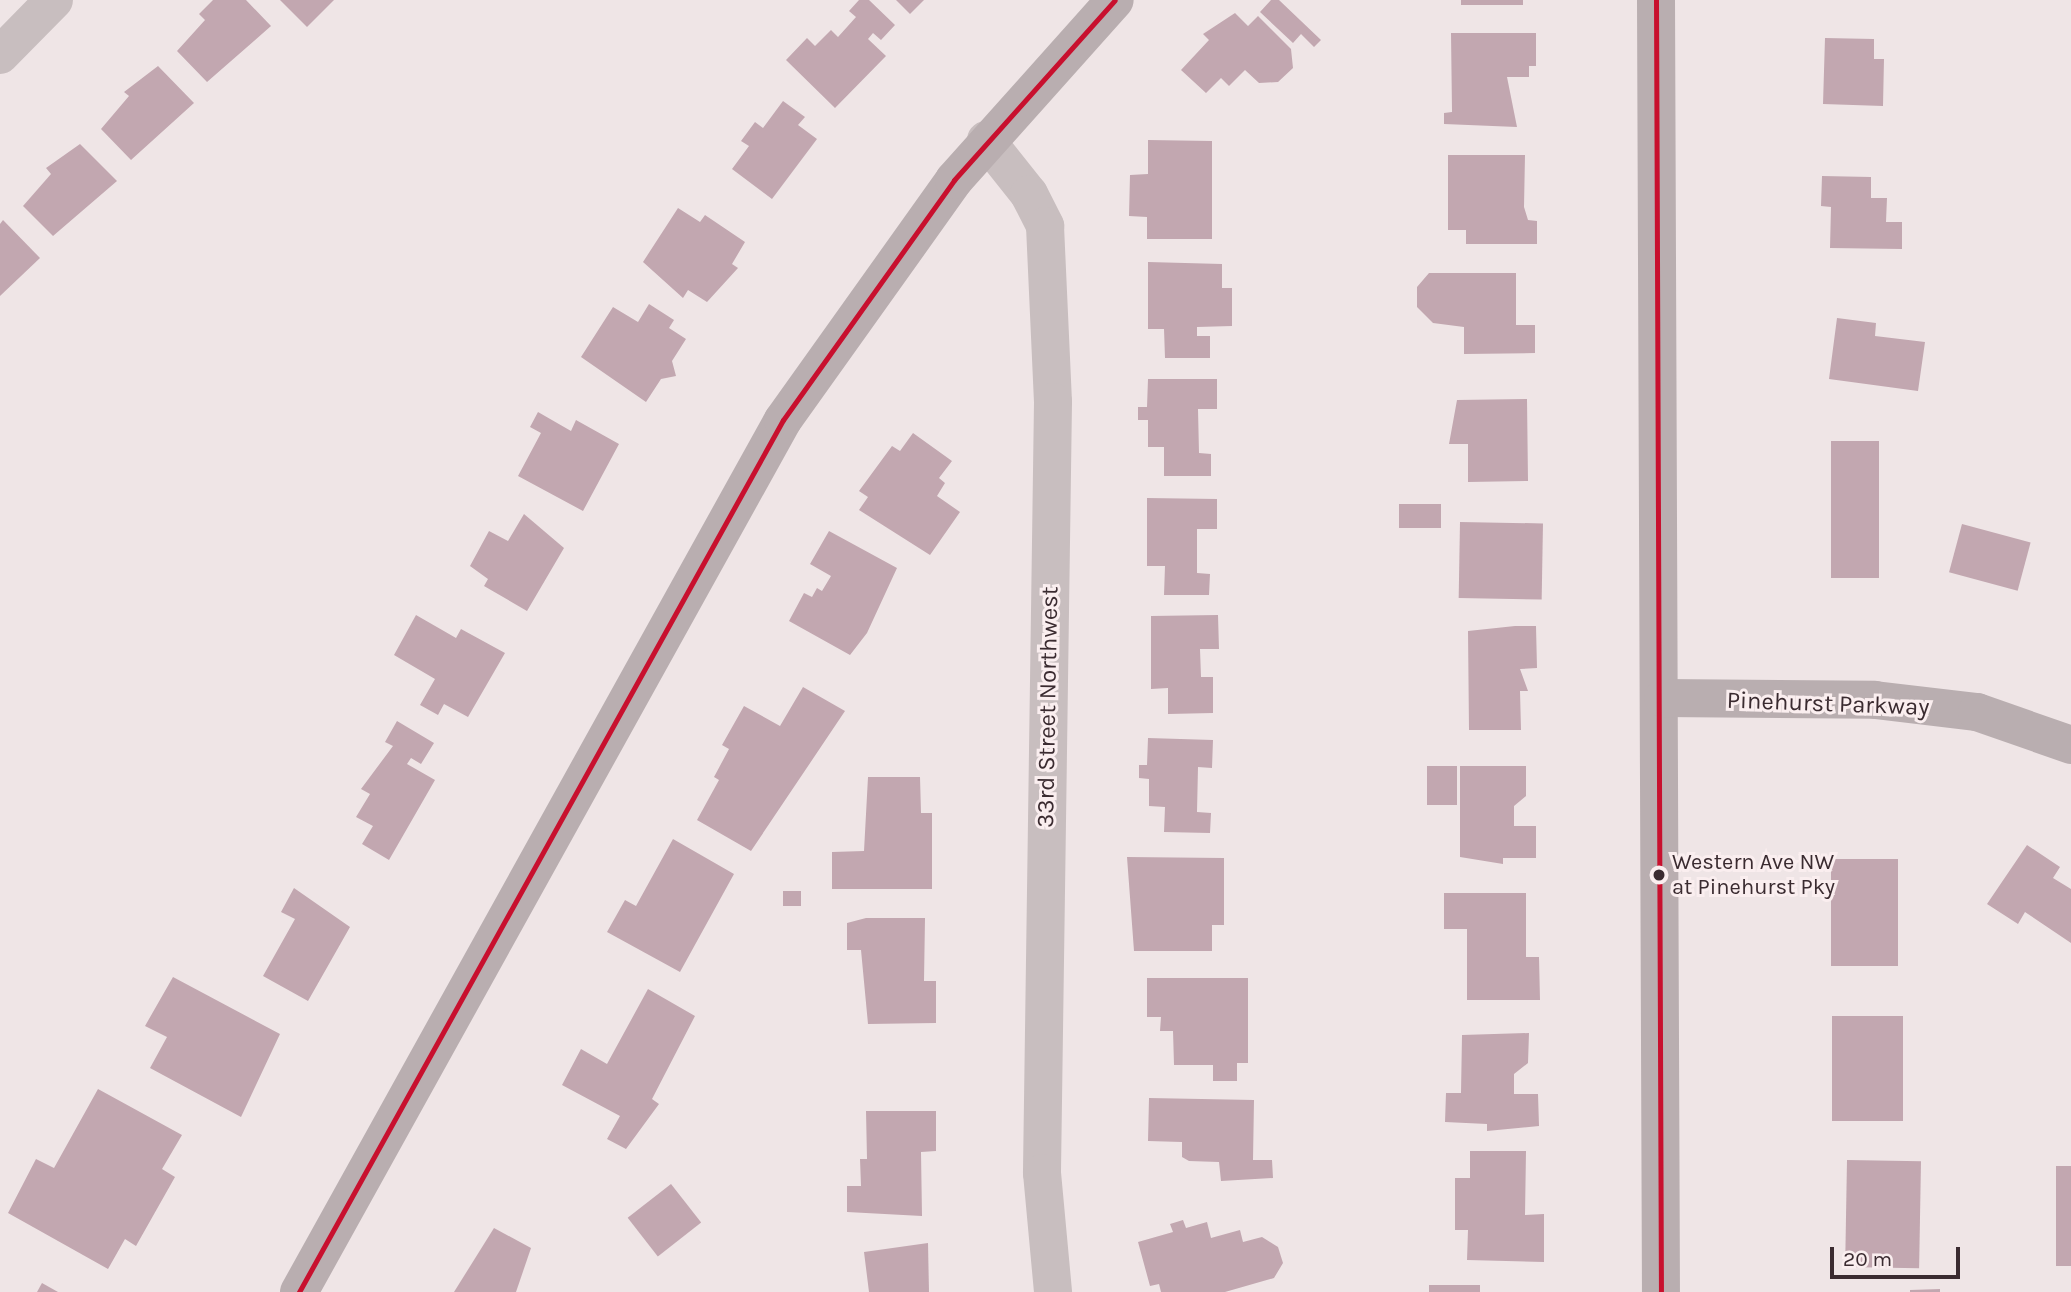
<!DOCTYPE html>
<html>
<head>
<meta charset="utf-8">
<style>
  body { margin:0 }
  #map { position:relative; width:2071px; height:1292px; overflow:hidden; background:#efe5e6; font-family:Karla,sans-serif }
  div>[style] { position:absolute }
  .building>* { inset:0; background:#c2a7b0; transform-origin:0 0 }
  .street>* { height:38px; margin:-19px; padding:0 19px; transform-origin:19px; border-radius:19px; background:#c8bebf }
  .secondary>* { height:38px; margin:-19px; padding:0 19px; transform-origin:19px; border-radius:19px; background:#b9aeb0 }
  .bus-1>* { height:5px; margin:-2.5px; padding:0 2.5px; transform-origin:2.5px; border-radius:2.5px; background:#c8102e }
  .dots>* { width:19px; height:19px; translate:-50% -50%; box-sizing:border-box; border:4px solid #faeeef; border-radius:50% }
  span { translate:-50% -50%; white-space:nowrap; text-align:center; line-height:1.15; -webkit-text-stroke:6px #faeeef; paint-order:stroke }
  .bus-label { font-size:22px; color:#3a2b30 }
  .left { translate:0 -50%; text-align:left }
  .street-label { font-size:24px; color:#3a2b30 }
  .scale { position:absolute; left:1830px; top:1247px; width:130px; height:32px; box-sizing:border-box; border:4px solid #3a2b30; border-top:0; padding-left:9px; font-size:21px; line-height:24px; white-space:nowrap; color:#3a2b30; -webkit-text-stroke:5px #faeeef; paint-order:stroke }
</style>
</head>
<body>
<div id="map">
  <div class="building">
    <i style="clip-path:polygon(213px 0,246px 0,271px 26px,207px 82px,177px 51px,205px 20px,199px 14px)"></i>
    <i style="clip-path:polygon(280px 0,334px 0,307px 27px)"></i>
    <i style="clip-path:polygon(859px 0,869px 0,895px 25px,881px 40px,873px 33px,868px 39px,886px 56px,835px 108px,786px 60px,807px 38px,815px 46px,831px 30px,838px 37px,856px 17px,849px 11px)"></i>
    <i style="clip-path:polygon(896px 0,924px 0,910px 14px)"></i>
    <i style="clip-path:polygon(1271px 0,1279px 0,1321px 40px,1314px 47px,1301px 34px,1293px 43px,1260px 12px)"></i>
    <i style="left:1461px;top:0;width:62px;height:5px"></i>
    <i style="clip-path:polygon(1235px 13px,1248px 26px,1258px 16px,1291px 49px,1293px 68px,1278px 82px,1259px 83px,1245px 70px,1229px 86px,1221px 78px,1206px 93px,1181px 70px,1209px 40px,1203px 34px)"></i>
    <i style="clip-path:polygon(1451px 33px,1536px 33px,1536px 66px,1529px 66px,1529px 77px,1507px 77px,1517px 127px,1444px 124px,1444px 113px,1452px 112px)"></i>
    <i style="clip-path:polygon(1825px 38px,1874px 39px,1874px 59px,1884px 59px,1883px 106px,1823px 104px)"></i>
    <i style="clip-path:polygon(158px 66px,194px 103px,131px 160px,101px 129px,129px 96px,124px 92px)"></i>
    <i style="clip-path:polygon(783px 101px,805px 117px,798px 125px,817px 139px,772px 199px,732px 169px,749px 146px,741px 141px,755px 122px,763px 128px)"></i>
    <i style="clip-path:polygon(1148px 140px,1212px 141px,1212px 239px,1147px 239px,1147px 217px,1129px 216px,1130px 175px,1148px 174px)"></i>
    <i style="clip-path:polygon(80px 144px,117px 181px,53px 236px,23px 206px,51px 174px,46px 168px)"></i>
    <i style="clip-path:polygon(1448px 155px,1525px 155px,1524px 207px,1528px 220px,1537px 221px,1537px 244px,1466px 244px,1466px 230px,1448px 230px)"></i>
    <i style="clip-path:polygon(1822px 176px,1871px 177px,1871px 198px,1887px 198px,1886px 222px,1902px 222px,1902px 249px,1830px 248px,1831px 207px,1821px 206px)"></i>
    <i style="clip-path:polygon(678px 208px,700px 222px,705px 215px,745px 242px,732px 264px,738px 268px,707px 302px,688px 290px,683px 298px,643px 262px)"></i>
    <i style="clip-path:polygon(3px 220px,40px 258px,0 296px,0 224px)"></i>
    <i style="clip-path:polygon(1148px 262px,1222px 264px,1222px 288px,1232px 288px,1232px 326px,1197px 327px,1197px 336px,1210px 336px,1210px 358px,1165px 358px,1164px 329px,1148px 329px)"></i>
    <i style="clip-path:polygon(1429px 273px,1516px 273px,1516px 325px,1535px 325px,1535px 353px,1464px 354px,1464px 327px,1433px 323px,1417px 307px,1417px 287px)"></i>
    <i style="clip-path:polygon(649px 304px,674px 320px,669px 328px,686px 339px,672px 361px,676px 376px,661px 379px,646px 402px,581px 357px,613px 307px,638px 322px)"></i>
    <i style="clip-path:polygon(1837px 318px,1876px 323px,1875px 336px,1925px 342px,1918px 391px,1829px 379px)"></i>
    <i style="clip-path:polygon(1148px 379px,1217px 379px,1217px 409px,1198px 409px,1199px 453px,1211px 454px,1211px 476px,1164px 476px,1164px 447px,1148px 447px,1148px 420px,1138px 420px,1138px 407px,1147px 407px)"></i>
    <i style="clip-path:polygon(1527px 399px,1528px 481px,1468px 482px,1468px 444px,1449px 444px,1457px 400px)"></i>
    <i style="clip-path:polygon(538px 412px,571px 431px,576px 420px,619px 444px,583px 511px,518px 476px,541px 433px,530px 427px)"></i>
    <i style="clip-path:polygon(913px 433px,952px 461px,939px 478px,945px 483px,937px 496px,960px 512px,930px 555px,859px 510px,868px 497px,859px 491px,892px 446px,900px 451px)"></i>
    <i style="left:1831px;top:441px;width:48px;height:137px"></i>
    <i style="clip-path:polygon(1147px 498px,1217px 499px,1217px 529px,1197px 529px,1197px 573px,1210px 574px,1209px 595px,1164px 595px,1165px 566px,1147px 566px)"></i>
    <i style="left:1399px;top:504px;width:42px;height:24px"></i>
    <i style="clip-path:polygon(524px 514px,564px 548px,527px 611px,484px 586px,488px 579px,470px 566px,489px 531px,508px 541px)"></i>
    <i style="left:1460px;top:522px;width:83px;height:76px;rotate:1deg"></i>
    <i style="left:1962px;top:524px;width:71px;height:50px;rotate:15deg"></i>
    <i style="clip-path:polygon(829px 531px,897px 568px,867px 633px,850px 655px,789px 621px,804px 593px,812px 597px,817px 588px,822px 591px,831px 576px,810px 564px)"></i>
    <i style="clip-path:polygon(416px 615px,456px 638px,461px 629px,505px 653px,468px 717px,444px 704px,438px 715px,420px 705px,435px 679px,394px 655px)"></i>
    <i style="clip-path:polygon(1218px 615px,1219px 649px,1200px 649px,1201px 677px,1213px 677px,1213px 713px,1168px 714px,1168px 688px,1151px 689px,1151px 616px)"></i>
    <i style="clip-path:polygon(1515px 626px,1536px 626px,1537px 668px,1520px 669px,1528px 691px,1520px 691px,1521px 730px,1469px 730px,1468px 631px)"></i>
    <i style="clip-path:polygon(803px 687px,845px 711px,751px 851px,697px 820px,719px 780px,714px 777px,729px 749px,722px 745px,744px 706px,780px 726px)"></i>
    <i style="clip-path:polygon(397px 721px,434px 743px,421px 764px,411px 758px,407px 764px,435px 780px,389px 860px,362px 844px,373px 826px,356px 817px,370px 794px,361px 789px,393px 746px,385px 742px)"></i>
    <i style="clip-path:polygon(1148px 738px,1213px 740px,1212px 768px,1198px 767px,1197px 812px,1211px 813px,1210px 833px,1164px 832px,1165px 807px,1149px 806px,1149px 779px,1139px 778px,1139px 765px,1147px 765px)"></i>
    <i style="left:1427px;top:766px;width:30px;height:39px"></i>
    <i style="clip-path:polygon(1460px 766px,1526px 766px,1526px 796px,1514px 806px,1514px 826px,1536px 826px,1536px 858px,1503px 858px,1503px 864px,1460px 857px)"></i>
    <i style="clip-path:polygon(868px 777px,920px 777px,921px 813px,932px 813px,932px 889px,832px 889px,832px 852px,864px 851px)"></i>
    <i style="clip-path:polygon(673px 839px,734px 874px,680px 972px,607px 932px,625px 900px,636px 906px)"></i>
    <i style="clip-path:polygon(2027px 845px,2060px 867px,2053px 878px,2071px 889px,2071px 943px,2025px 912px,2018px 924px,1987px 904px)"></i>
    <i style="clip-path:polygon(1127px 857px,1224px 858px,1224px 925px,1212px 925px,1212px 951px,1134px 951px)"></i>
    <i style="left:1831px;top:859px;width:67px;height:107px"></i>
    <i style="clip-path:polygon(294px 888px,350px 927px,308px 1001px,263px 976px,295px 919px,281px 912px)"></i>
    <i style="left:783px;top:891px;width:18px;height:15px"></i>
    <i style="clip-path:polygon(1444px 893px,1526px 893px,1526px 957px,1539px 957px,1540px 1000px,1467px 1000px,1467px 929px,1444px 929px)"></i>
    <i style="clip-path:polygon(866px 918px,925px 918px,924px 981px,936px 981px,936px 1023px,868px 1024px,861px 950px,847px 950px,847px 923px)"></i>
    <i style="clip-path:polygon(173px 977px,280px 1034px,241px 1117px,150px 1068px,167px 1037px,145px 1026px)"></i>
    <i style="clip-path:polygon(1147px 978px,1248px 978px,1248px 1063px,1237px 1063px,1237px 1081px,1213px 1081px,1213px 1065px,1174px 1065px,1173px 1031px,1160px 1031px,1161px 1017px,1147px 1017px)"></i>
    <i style="clip-path:polygon(648px 989px,695px 1016px,652px 1099px,659px 1104px,626px 1149px,607px 1139px,620px 1116px,562px 1085px,581px 1049px,607px 1064px)"></i>
    <i style="left:1832px;top:1016px;width:71px;height:105px"></i>
    <i style="clip-path:polygon(1529px 1033px,1528px 1063px,1514px 1074px,1514px 1094px,1538px 1094px,1539px 1126px,1487px 1131px,1487px 1124px,1445px 1122px,1446px 1093px,1461px 1093px,1462px 1035px)"></i>
    <i style="clip-path:polygon(98px 1089px,182px 1135px,162px 1169px,175px 1177px,136px 1246px,125px 1239px,108px 1269px,8px 1213px,36px 1159px,54px 1168px)"></i>
    <i style="clip-path:polygon(1149px 1098px,1254px 1100px,1253px 1160px,1272px 1160px,1273px 1178px,1221px 1181px,1219px 1162px,1189px 1161px,1182px 1157px,1182px 1142px,1148px 1141px)"></i>
    <i style="clip-path:polygon(866px 1111px,936px 1111px,936px 1151px,921px 1152px,922px 1216px,847px 1212px,847px 1186px,861px 1186px,860px 1159px,867px 1159px)"></i>
    <i style="clip-path:polygon(1470px 1151px,1526px 1151px,1525px 1215px,1544px 1214px,1544px 1262px,1467px 1260px,1468px 1230px,1455px 1230px,1455px 1178px,1470px 1178px)"></i>
    <i style="left:1847px;top:1160px;width:74px;height:107px;rotate:1deg"></i>
    <i style="left:2056px;top:1166px;width:15px;height:100px"></i>
    <i style="left:671px;top:1184px;width:49px;height:55px;rotate:52deg"></i>
    <i style="clip-path:polygon(1183px 1220px,1186px 1228px,1207px 1222px,1211px 1238px,1240px 1230px,1243px 1242px,1262px 1237px,1278px 1247px,1283px 1263px,1274px 1278px,1225px 1292px,1161px 1292px,1159px 1284px,1150px 1286px,1138px 1242px,1173px 1232px,1170px 1224px)"></i>
    <i style="clip-path:polygon(494px 1228px,531px 1248px,516px 1292px,454px 1292px)"></i>
    <i style="clip-path:polygon(928px 1243px,929px 1292px,869px 1292px,864px 1252px)"></i>
    <i style="clip-path:polygon(42px 1283px,58px 1292px,37px 1292px)"></i>
    <i style="left:1429px;top:1285px;width:51px;height:7px"></i>
    <i style="clip-path:polygon(1940px 1289px,1940px 1292px,1910px 1292px,1910px 1290px)"></i>
  </div>
  <div class="street">
    <i style="left:0;top:55px;width:77px;rotate:-45.5deg"></i>
    <i style="left:986px;top:140px;width:69px;rotate:51.5deg"></i>
    <i style="left:1029px;top:194px;width:36px;rotate:63deg"></i>
    <i style="left:1045px;top:226px;width:176px;rotate:87.4deg"></i>
    <i style="left:1053px;top:402px;width:771px;rotate:90.82deg"></i>
    <i style="left:1042px;top:1173px;width:120px;rotate:84.7deg"></i>
  </div>
  <div class="secondary">
    <i style="left:1656px;top:0;width:1292px;rotate:89.78deg"></i>
    <i style="left:1663px;top:698px;width:212px;rotate:0.5deg"></i>
    <i style="left:1875px;top:700px;width:103px;rotate:6.7deg"></i>
    <i style="left:1977px;top:712px;width:100px;rotate:19.3deg"></i>
    <i style="left:299px;top:1292px;width:997px;rotate:-60.97deg"></i>
    <i style="left:783px;top:420px;width:295px;rotate:-54.5deg"></i>
    <i style="left:954px;top:180px;width:241px;rotate:-48.2deg"></i>
  </div>
  <div class="bus-1">
    <i style="left:1656px;top:0;width:1292px;rotate:89.78deg"></i>
    <i style="left:299px;top:1292px;width:997px;rotate:-60.97deg"></i>
    <i style="left:783px;top:420px;width:295px;rotate:-54.5deg"></i>
    <i style="left:954px;top:180px;width:241px;rotate:-48.2deg"></i>
  </div>
  <div class="dots">
    <i style="left:1659px;top:875px;background:#3a2b30"></i>
  </div>
  <div class="bus-label">
    <span class="left" style="left:1672px;top:875px">Western Ave NW<br>at Pinehurst Pky</span>
  </div>
  <div class="street-label">
    <span style="left:1828px;top:704px;rotate:2deg">Pinehurst Parkway</span>
    <span style="left:1048px;top:707px;rotate:-89deg">33rd Street Northwest</span>
  </div>
  <div class="scale">20 m</div>
</div>
</body>
</html>
